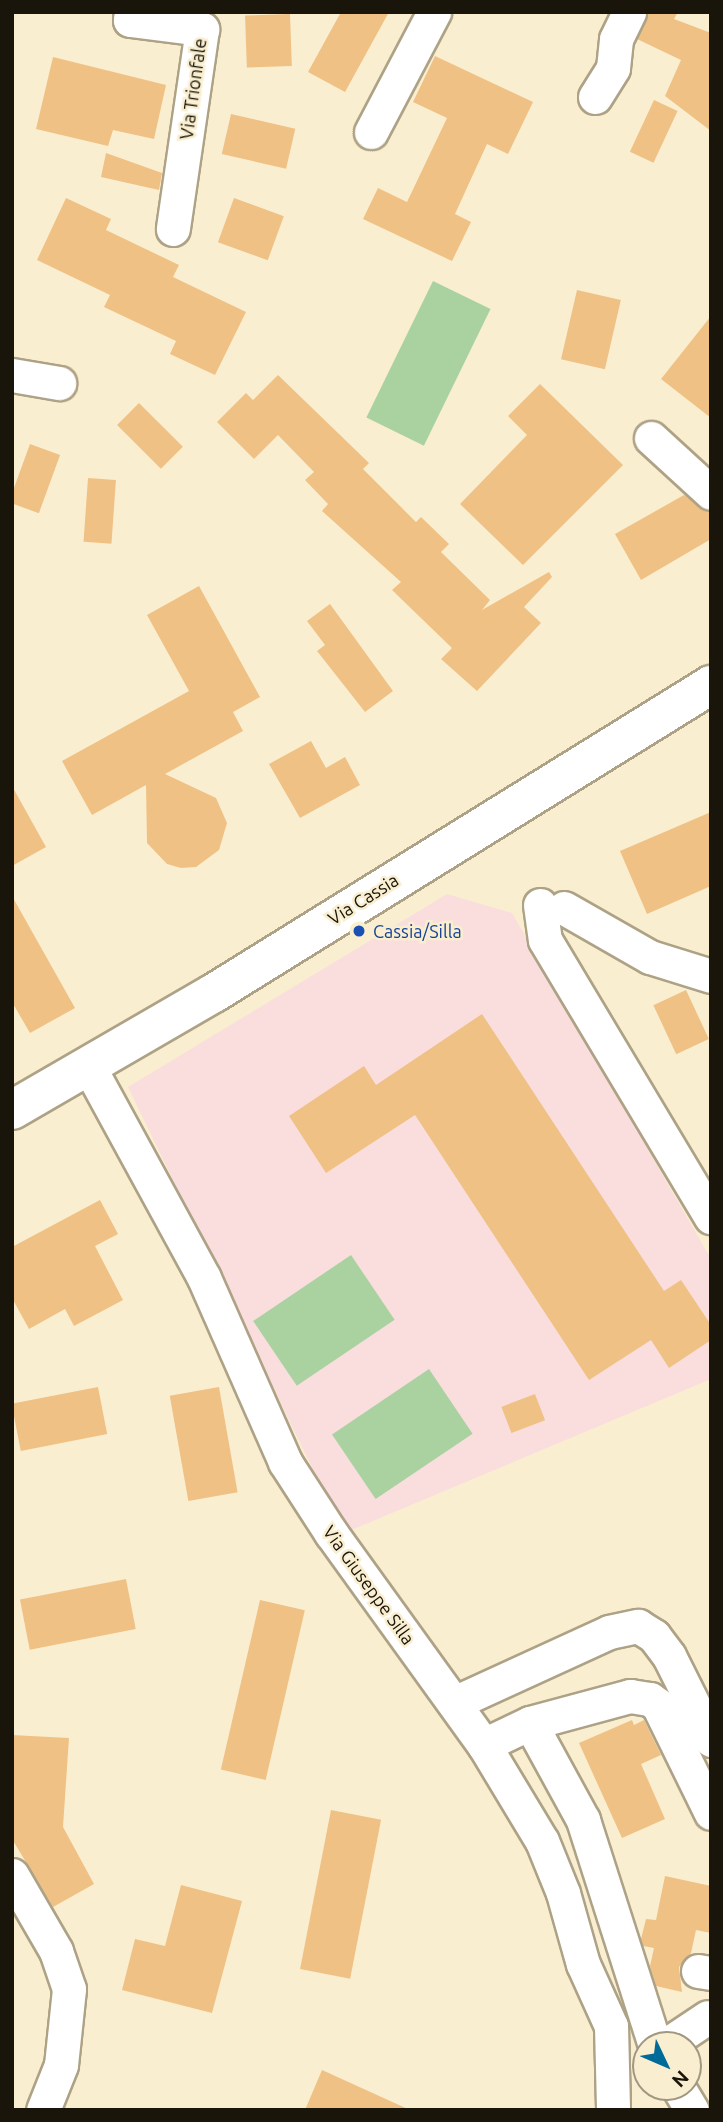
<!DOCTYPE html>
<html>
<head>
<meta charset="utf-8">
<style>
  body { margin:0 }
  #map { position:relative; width:723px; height:2122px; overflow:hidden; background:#faeed0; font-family:Ubuntu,sans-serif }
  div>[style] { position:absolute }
  .education>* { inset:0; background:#f9dedd }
  .green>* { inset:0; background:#aad2a1; transform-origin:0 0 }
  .building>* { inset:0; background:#f0c184; transform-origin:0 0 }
  .roads { filter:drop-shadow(2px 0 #aea286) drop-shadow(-2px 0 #aea286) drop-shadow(0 2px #aea286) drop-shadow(0 -2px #aea286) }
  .minor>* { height:33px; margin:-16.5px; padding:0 16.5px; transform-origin:16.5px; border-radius:16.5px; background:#fff }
  .major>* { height:38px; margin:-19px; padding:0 19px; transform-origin:19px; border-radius:19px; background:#fff }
  .dots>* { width:19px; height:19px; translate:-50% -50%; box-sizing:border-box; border:4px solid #faeed0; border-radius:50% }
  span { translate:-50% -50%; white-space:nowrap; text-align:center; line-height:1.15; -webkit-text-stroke:5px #faeed0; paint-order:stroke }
  .street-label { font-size:18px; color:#19150a }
  .transit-label { font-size:18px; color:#164399 }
  .left { translate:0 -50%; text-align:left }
  .frame { position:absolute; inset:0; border:14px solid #19150a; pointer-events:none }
  .north { position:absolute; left:632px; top:2031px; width:70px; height:70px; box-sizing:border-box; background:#faeed0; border:2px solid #a09781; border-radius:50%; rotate:134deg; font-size:19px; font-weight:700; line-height:28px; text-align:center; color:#19150a }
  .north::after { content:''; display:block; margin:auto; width:24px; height:32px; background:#006b98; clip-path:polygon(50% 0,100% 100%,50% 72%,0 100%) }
</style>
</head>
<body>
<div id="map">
  <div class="education">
    <i style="clip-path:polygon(447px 894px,512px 913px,711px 1259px,711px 1379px,349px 1531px,332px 1509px,128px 1087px)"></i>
  </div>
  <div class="green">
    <i style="left:433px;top:281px;width:64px;height:152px;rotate:26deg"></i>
    <i style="left:351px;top:1255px;width:78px;height:118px;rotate:56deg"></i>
    <i style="left:429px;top:1369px;width:78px;height:117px;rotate:56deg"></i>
  </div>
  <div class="building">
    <i style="clip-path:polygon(341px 12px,389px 12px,345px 92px,308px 72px)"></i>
    <i style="clip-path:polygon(648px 12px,678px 12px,674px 19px,711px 33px,711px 131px,665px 96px,681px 60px,637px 39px)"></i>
    <i style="left:290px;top:14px;width:52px;height:45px;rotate:88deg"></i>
    <i style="clip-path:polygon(435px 56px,533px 102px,508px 154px,487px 144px,455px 214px,471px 222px,452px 261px,363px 219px,378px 188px,407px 202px,447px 118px,413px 102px)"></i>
    <i style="clip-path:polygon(53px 57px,166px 85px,154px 139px,113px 130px,108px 146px,36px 129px)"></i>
    <i style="left:654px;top:100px;width:26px;height:57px;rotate:25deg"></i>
    <i style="left:231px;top:114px;width:66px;height:41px;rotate:13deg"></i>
    <i style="clip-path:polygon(106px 153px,162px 173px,159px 190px,101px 177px)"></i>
    <i style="clip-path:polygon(66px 198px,111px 219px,106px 230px,179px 265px,173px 277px,246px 312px,215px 375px,170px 354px,176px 341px,104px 307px,110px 295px,37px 260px)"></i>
    <i style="left:234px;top:198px;width:53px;height:47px;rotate:20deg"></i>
    <i style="left:577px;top:290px;width:45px;height:71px;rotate:13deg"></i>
    <i style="clip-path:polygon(711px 316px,711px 418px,661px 379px)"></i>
    <i style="clip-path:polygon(278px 375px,369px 463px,363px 469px,416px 522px,421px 517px,449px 544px,441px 552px,490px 600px,482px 610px,549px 572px,552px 577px,524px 607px,541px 623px,477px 691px,441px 659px,452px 648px,392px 590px,401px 582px,322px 511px,328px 504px,305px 480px,314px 472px,278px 435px,254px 459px,217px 422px,246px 393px,253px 400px)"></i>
    <i style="clip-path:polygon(540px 384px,623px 465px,523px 565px,460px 504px,527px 435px,508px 416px)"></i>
    <i style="left:139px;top:403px;width:62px;height:31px;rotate:45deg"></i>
    <i style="left:30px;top:444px;width:32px;height:62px;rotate:20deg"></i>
    <i style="left:88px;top:478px;width:28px;height:64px;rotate:4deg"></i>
    <i style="clip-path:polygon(684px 495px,711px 512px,711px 539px,641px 580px,615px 534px)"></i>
    <i style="clip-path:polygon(199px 586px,260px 697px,233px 712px,243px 731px,165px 774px,216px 798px,227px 823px,219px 850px,196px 867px,181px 868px,167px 864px,147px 843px,146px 785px,92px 815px,62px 761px,189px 691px,147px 615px)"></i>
    <i style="clip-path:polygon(330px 604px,393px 691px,365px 712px,317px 651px,325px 645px,307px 621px)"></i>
    <i style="clip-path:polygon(311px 741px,326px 768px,345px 757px,360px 785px,300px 818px,269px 764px)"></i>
    <i style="clip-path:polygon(12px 786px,46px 847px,12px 866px)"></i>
    <i style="clip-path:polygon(711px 812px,711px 886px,647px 914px,620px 851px)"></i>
    <i style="clip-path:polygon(12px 896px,75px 1008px,30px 1033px,12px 1002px)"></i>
    <i style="left:686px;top:990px;width:54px;height:36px;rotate:65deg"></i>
    <i style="clip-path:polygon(482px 1014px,664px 1291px,681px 1280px,711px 1325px,711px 1340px,669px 1368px,651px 1340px,589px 1380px,415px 1115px,326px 1173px,289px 1116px,364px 1066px,376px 1085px)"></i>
    <i style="clip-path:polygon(100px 1200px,118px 1234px,95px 1246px,123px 1300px,74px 1326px,65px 1309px,29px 1329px,12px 1298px,12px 1247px)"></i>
    <i style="left:98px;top:1387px;width:48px;height:88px;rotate:79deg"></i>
    <i style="left:219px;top:1387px;width:107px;height:50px;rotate:80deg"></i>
    <i style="left:535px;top:1394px;width:28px;height:36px;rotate:69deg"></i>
    <i style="left:126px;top:1579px;width:51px;height:108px;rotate:79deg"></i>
    <i style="left:260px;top:1600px;width:46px;height:174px;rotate:13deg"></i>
    <i style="clip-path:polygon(632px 1720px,634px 1725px,644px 1720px,661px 1755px,641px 1764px,665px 1819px,622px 1838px,579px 1743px)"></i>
    <i style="clip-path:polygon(12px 1735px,69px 1738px,63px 1827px,94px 1884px,53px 1907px,12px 1839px)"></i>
    <i style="left:331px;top:1810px;width:51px;height:162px;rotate:11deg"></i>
    <i style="clip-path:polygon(665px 1876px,711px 1886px,711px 1933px,696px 1930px,691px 1953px,679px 1967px,682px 1992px,656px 1986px,650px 1966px,654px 1948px,643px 1946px,641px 1939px,646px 1919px,656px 1920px)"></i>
    <i style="clip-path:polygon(181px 1885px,242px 1901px,212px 2013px,122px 1990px,135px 1939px,165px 1946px)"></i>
    <i style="clip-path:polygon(322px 2070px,410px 2110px,305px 2110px)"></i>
  </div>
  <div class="roads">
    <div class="minor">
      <i style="left:131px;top:12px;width:8px;rotate:97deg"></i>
      <i style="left:130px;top:20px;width:73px;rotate:7.1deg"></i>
      <i style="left:202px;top:29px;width:202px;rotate:98.3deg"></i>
      <i style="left:595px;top:97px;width:34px;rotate:-58deg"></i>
      <i style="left:613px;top:68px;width:29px;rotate:-84deg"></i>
      <i style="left:616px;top:39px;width:30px;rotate:-64deg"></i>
      <i style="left:371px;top:132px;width:136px;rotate:-62.3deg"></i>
      <i style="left:12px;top:375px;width:48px;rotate:9.7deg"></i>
      <i style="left:651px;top:438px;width:81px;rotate:42.5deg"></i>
      <i style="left:540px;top:905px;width:35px;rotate:82deg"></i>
      <i style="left:545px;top:940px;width:323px;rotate:59.1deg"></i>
      <i style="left:564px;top:908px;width:99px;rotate:29.7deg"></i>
      <i style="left:650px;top:957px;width:64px;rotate:17.3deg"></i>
      <i style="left:89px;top:1067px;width:240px;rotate:61.4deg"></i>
      <i style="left:204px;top:1278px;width:201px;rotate:66.2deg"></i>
      <i style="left:285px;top:1462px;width:85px;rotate:57.1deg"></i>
      <i style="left:331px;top:1533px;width:261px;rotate:54.2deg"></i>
      <i style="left:484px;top:1745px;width:112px;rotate:58.9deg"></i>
      <i style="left:542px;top:1841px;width:56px;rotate:68deg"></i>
      <i style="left:563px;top:1893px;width:74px;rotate:74.3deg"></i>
      <i style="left:583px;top:1964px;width:68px;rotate:65.7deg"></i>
      <i style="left:611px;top:2026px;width:84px;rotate:88.6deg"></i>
      <i style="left:454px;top:1703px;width:170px;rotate:-24.6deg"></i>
      <i style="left:609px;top:1632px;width:30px;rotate:-12deg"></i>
      <i style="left:638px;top:1626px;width:19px;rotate:32deg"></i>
      <i style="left:654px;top:1636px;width:25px;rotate:53deg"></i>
      <i style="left:669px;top:1656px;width:94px;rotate:63.4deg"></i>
      <i style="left:530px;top:1723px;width:111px;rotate:61.3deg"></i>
      <i style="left:583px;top:1820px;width:236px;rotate:72.3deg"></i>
      <i style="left:484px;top:1745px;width:51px;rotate:-25.6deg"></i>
      <i style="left:530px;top:1723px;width:104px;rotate:-15.1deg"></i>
      <i style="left:630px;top:1696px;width:20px;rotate:9deg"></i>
      <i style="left:650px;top:1699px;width:10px;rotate:37deg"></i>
      <i style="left:658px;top:1705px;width:120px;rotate:63.9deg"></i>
      <i style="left:12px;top:1875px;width:88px;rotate:59.9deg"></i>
      <i style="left:56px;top:1951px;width:40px;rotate:71.1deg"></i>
      <i style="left:69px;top:1989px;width:76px;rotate:96deg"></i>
      <i style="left:61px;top:2065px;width:48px;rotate:111.8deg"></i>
      <i style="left:698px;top:1971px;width:13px;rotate:9deg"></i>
      <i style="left:666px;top:2045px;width:50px;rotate:-33.7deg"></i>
      <i style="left:678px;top:2087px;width:27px;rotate:59deg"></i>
    </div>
    <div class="major">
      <i style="left:12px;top:1110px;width:233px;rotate:-30.1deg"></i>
      <i style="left:214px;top:993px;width:585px;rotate:-31.79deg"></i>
    </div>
  </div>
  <div class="dots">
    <i style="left:359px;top:931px;background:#1a4fb4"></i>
  </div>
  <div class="street-label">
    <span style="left:193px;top:89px;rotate:-82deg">Via Trionfale</span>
    <span style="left:363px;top:899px;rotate:-32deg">Via Cassia</span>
    <span style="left:369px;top:1585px;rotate:54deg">Via Giuseppe Silla</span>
  </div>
  <div class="transit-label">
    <span class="left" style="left:373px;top:931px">Cassia/Silla</span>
  </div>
  <div class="frame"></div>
  <div class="north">N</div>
</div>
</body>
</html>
